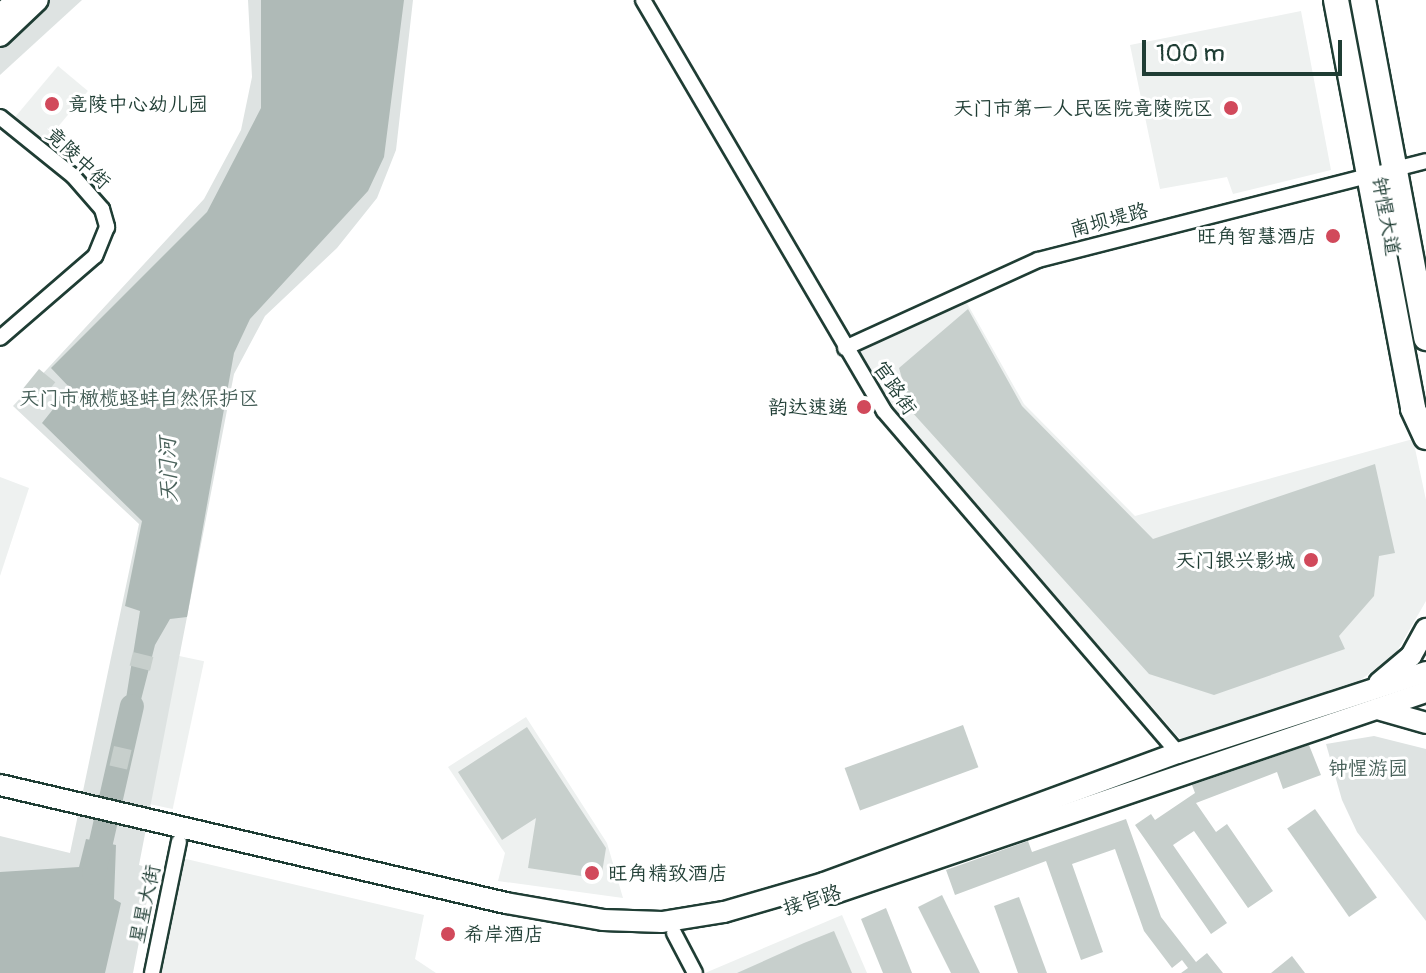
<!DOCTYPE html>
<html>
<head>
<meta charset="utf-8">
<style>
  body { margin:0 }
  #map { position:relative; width:1426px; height:973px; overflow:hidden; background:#fff; font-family:Pangolin,"LXGW WenKai TC",sans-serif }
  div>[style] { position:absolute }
  .built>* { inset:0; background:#eef1f0; transform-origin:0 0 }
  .green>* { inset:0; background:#dee3e2 }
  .water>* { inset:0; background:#afbab7 }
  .river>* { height:24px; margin:-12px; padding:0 12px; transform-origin:12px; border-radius:12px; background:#afbab7 }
  .building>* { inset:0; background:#c7cfcc; transform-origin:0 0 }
  .roads { filter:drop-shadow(2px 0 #1f3d34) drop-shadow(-2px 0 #1f3d34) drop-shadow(0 2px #1f3d34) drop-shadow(0 -2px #1f3d34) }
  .minor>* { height:14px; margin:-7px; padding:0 7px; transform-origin:7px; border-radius:7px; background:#fff }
  .secondary>* { height:20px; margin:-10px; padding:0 10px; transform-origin:10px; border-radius:10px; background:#fff }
  .trunk>* { height:24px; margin:-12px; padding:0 12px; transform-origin:12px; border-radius:12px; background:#fff }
  .dots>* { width:22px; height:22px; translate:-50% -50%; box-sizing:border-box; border:4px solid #fff; border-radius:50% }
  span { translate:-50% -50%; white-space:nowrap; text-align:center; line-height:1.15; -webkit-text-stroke:6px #fff; paint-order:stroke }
  .poi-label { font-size:20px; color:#1f3d34 }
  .left { translate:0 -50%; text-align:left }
  .right { translate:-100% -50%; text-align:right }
  .street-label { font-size:20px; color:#1f3d34 }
  .park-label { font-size:20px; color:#455e57 }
  .water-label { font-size:22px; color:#4a625b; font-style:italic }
  .scale { position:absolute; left:1142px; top:40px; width:200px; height:36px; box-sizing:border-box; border:4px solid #1f3d34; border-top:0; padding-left:10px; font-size:24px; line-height:28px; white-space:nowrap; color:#1f3d34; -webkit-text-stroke:6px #fff; paint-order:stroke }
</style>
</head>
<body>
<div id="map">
  <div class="built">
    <i style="clip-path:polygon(1301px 11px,1331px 170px,1233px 194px,1227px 177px,1160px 189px,1130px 45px)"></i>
    <i style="left:58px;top:66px;width:39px;height:67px;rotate:40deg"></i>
    <i style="clip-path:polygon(964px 298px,1024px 404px,1135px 516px,1413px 439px,1426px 500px,1426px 601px,1396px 653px,1358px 682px,1181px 740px,895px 413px,857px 351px)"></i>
    <i style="clip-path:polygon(0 477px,29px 488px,0 576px)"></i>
    <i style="left:118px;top:643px;width:88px;height:151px;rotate:12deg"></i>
    <i style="clip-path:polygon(526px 717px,607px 843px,623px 898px,498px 881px,505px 853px,448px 767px)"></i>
    <i style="clip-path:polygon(182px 858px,424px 915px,415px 959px,436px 973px,158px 973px)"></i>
    <i style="clip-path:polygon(842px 915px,867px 973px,705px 973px)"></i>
  </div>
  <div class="green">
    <i style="clip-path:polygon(0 0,82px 0,0 75px)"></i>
    <i style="clip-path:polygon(248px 0,413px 0,396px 150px,377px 198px,337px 248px,265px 316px,234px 374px,139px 865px,153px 869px,133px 973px,0 973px,0 836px,70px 853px,139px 524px,13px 406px,204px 199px,241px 130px,252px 77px)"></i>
    <i style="clip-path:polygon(1374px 736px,1426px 749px,1426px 921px,1357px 832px,1342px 800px,1326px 744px)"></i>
  </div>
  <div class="water">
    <i style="clip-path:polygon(261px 0,404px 0,384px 157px,368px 191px,250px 319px,234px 353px,187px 617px,170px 619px,155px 645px,131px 739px,120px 736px,140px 611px,125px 606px,142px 521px,42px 423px,70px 388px,51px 368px,207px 212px,261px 108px)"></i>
    <i style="clip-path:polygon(86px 839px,116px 845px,114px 899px,121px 903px,105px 973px,0 973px,0 872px,79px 867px)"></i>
  </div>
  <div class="river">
    <i style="left:94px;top:873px;width:171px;rotate:-77.2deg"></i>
  </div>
  <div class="building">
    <i style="clip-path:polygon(968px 309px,1022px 406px,1153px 539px,1375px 464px,1395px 553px,1379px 556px,1374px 596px,1339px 636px,1345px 649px,1214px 695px,1149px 674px,911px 411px,899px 368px)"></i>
    <i style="left:39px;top:369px;width:21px;height:30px;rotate:39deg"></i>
    <i style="left:133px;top:652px;width:21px;height:14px;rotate:14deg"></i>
    <i style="left:963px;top:725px;width:45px;height:126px;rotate:70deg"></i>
    <i style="clip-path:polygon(527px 727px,606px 848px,601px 879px,528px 868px,536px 818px,502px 840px,458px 772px)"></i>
    <i style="clip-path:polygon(1309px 745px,1321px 775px,1283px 789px,1277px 772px,1196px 803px,1216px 832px,1227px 824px,1273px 891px,1248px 908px,1194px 831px,1173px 845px,1227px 923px,1211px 934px,1135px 825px,1151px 814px,1155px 820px,1195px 793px,1192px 785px)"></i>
    <i style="left:114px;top:746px;width:18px;height:20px;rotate:13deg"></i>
    <i style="left:1315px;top:809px;width:108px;height:34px;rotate:55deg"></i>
    <i style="clip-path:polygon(1126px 819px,1161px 917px,1196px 962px,1207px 953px,1223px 973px,1181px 973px,1188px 968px,1182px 960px,1172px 968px,1144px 931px,1115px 849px,1072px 864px,1103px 952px,1081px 960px,1046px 861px,955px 895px,946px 870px,1028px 841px,1032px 852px)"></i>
    <i style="clip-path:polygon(942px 895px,980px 973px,951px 973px,918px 907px)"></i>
    <i style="clip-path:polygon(1019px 897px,1047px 973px,1018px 973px,994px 906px)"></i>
    <i style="clip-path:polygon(886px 908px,912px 973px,883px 973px,861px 919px)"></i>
    <i style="clip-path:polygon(834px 931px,852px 973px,737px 973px,804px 943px)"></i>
    <i style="clip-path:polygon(1292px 956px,1305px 973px,1271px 973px)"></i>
  </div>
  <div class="roads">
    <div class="minor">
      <i style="left:643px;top:0;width:476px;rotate:59.6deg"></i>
      <i style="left:884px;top:411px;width:451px;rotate:49.3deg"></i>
      <i style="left:0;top:117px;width:94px;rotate:38.9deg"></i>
      <i style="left:73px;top:176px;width:44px;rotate:48.7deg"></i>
      <i style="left:102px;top:209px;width:19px;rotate:74deg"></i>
      <i style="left:107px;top:227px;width:31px;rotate:112deg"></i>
      <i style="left:95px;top:256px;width:125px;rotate:139.2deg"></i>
      <i style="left:845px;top:348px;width:212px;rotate:-24.5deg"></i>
      <i style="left:1038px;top:260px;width:400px;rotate:-14.3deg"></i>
      <i style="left:674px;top:933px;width:45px;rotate:62.3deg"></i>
      <i style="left:152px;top:973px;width:134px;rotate:-78.4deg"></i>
    </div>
    <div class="secondary">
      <i style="left:0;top:15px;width:22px;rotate:-43deg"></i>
      <i style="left:0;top:36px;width:52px;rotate:-43.5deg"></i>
      <i style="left:1379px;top:683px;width:42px;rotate:-40.2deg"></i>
      <i style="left:1411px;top:656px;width:31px;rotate:-61deg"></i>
      <i style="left:1377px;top:709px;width:51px;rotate:15.9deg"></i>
      <i style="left:0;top:785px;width:520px;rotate:13.13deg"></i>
      <i style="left:506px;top:903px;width:98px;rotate:9.9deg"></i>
      <i style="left:603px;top:920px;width:59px;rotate:1.9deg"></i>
      <i style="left:662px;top:922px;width:63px;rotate:-9.2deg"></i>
      <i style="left:724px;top:912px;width:104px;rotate:-16.2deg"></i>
      <i style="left:824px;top:883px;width:377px;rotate:-20.2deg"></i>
      <i style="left:1178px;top:753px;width:261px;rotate:-18.1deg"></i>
      <i style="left:832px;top:894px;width:627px;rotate:-18.78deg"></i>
    </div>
    <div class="trunk">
      <i style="left:1336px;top:0;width:416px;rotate:79.3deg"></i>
      <i style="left:1413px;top:409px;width:31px;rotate:65deg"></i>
      <i style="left:1363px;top:0;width:344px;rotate:79.4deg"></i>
    </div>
  </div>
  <div class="dots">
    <i style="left:52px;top:104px;background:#d1495b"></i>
    <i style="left:1231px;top:108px;background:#d1495b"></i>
    <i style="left:1333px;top:236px;background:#d1495b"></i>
    <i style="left:864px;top:407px;background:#d1495b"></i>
    <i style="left:1311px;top:560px;background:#d1495b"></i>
    <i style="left:592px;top:873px;background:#d1495b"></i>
    <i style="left:448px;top:934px;background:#d1495b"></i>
  </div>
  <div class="poi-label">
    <span class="left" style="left:68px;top:104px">竟陵中心幼儿园</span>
    <span class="right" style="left:1213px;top:108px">天门市第一人民医院竟陵院区</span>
    <span class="right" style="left:1317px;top:236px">旺角智慧酒店</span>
    <span class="right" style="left:848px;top:407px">韵达速递</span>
    <span class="right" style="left:1295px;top:560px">天门银兴影城</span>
    <span class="left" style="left:608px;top:873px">旺角精致酒店</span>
    <span class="left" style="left:464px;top:934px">希岸酒店</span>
  </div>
  <div class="street-label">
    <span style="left:78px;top:158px;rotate:43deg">竟陵中街</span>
    <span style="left:1386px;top:216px;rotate:80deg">钟惺大道</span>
    <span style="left:1109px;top:220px;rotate:-15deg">南坝堤路</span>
    <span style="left:895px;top:388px;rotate:56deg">官路街</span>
    <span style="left:812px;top:900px;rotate:-17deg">接官路</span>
    <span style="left:145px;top:904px;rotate:-78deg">星星大街</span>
  </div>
  <div class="park-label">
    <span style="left:139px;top:398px">天门市橄榄蛏蚌自然保护区</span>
    <span style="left:1368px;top:768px">钟惺游园</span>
  </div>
  <div class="water-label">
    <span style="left:169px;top:470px;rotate:-92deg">天门河</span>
  </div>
  <div class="scale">100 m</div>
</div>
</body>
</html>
